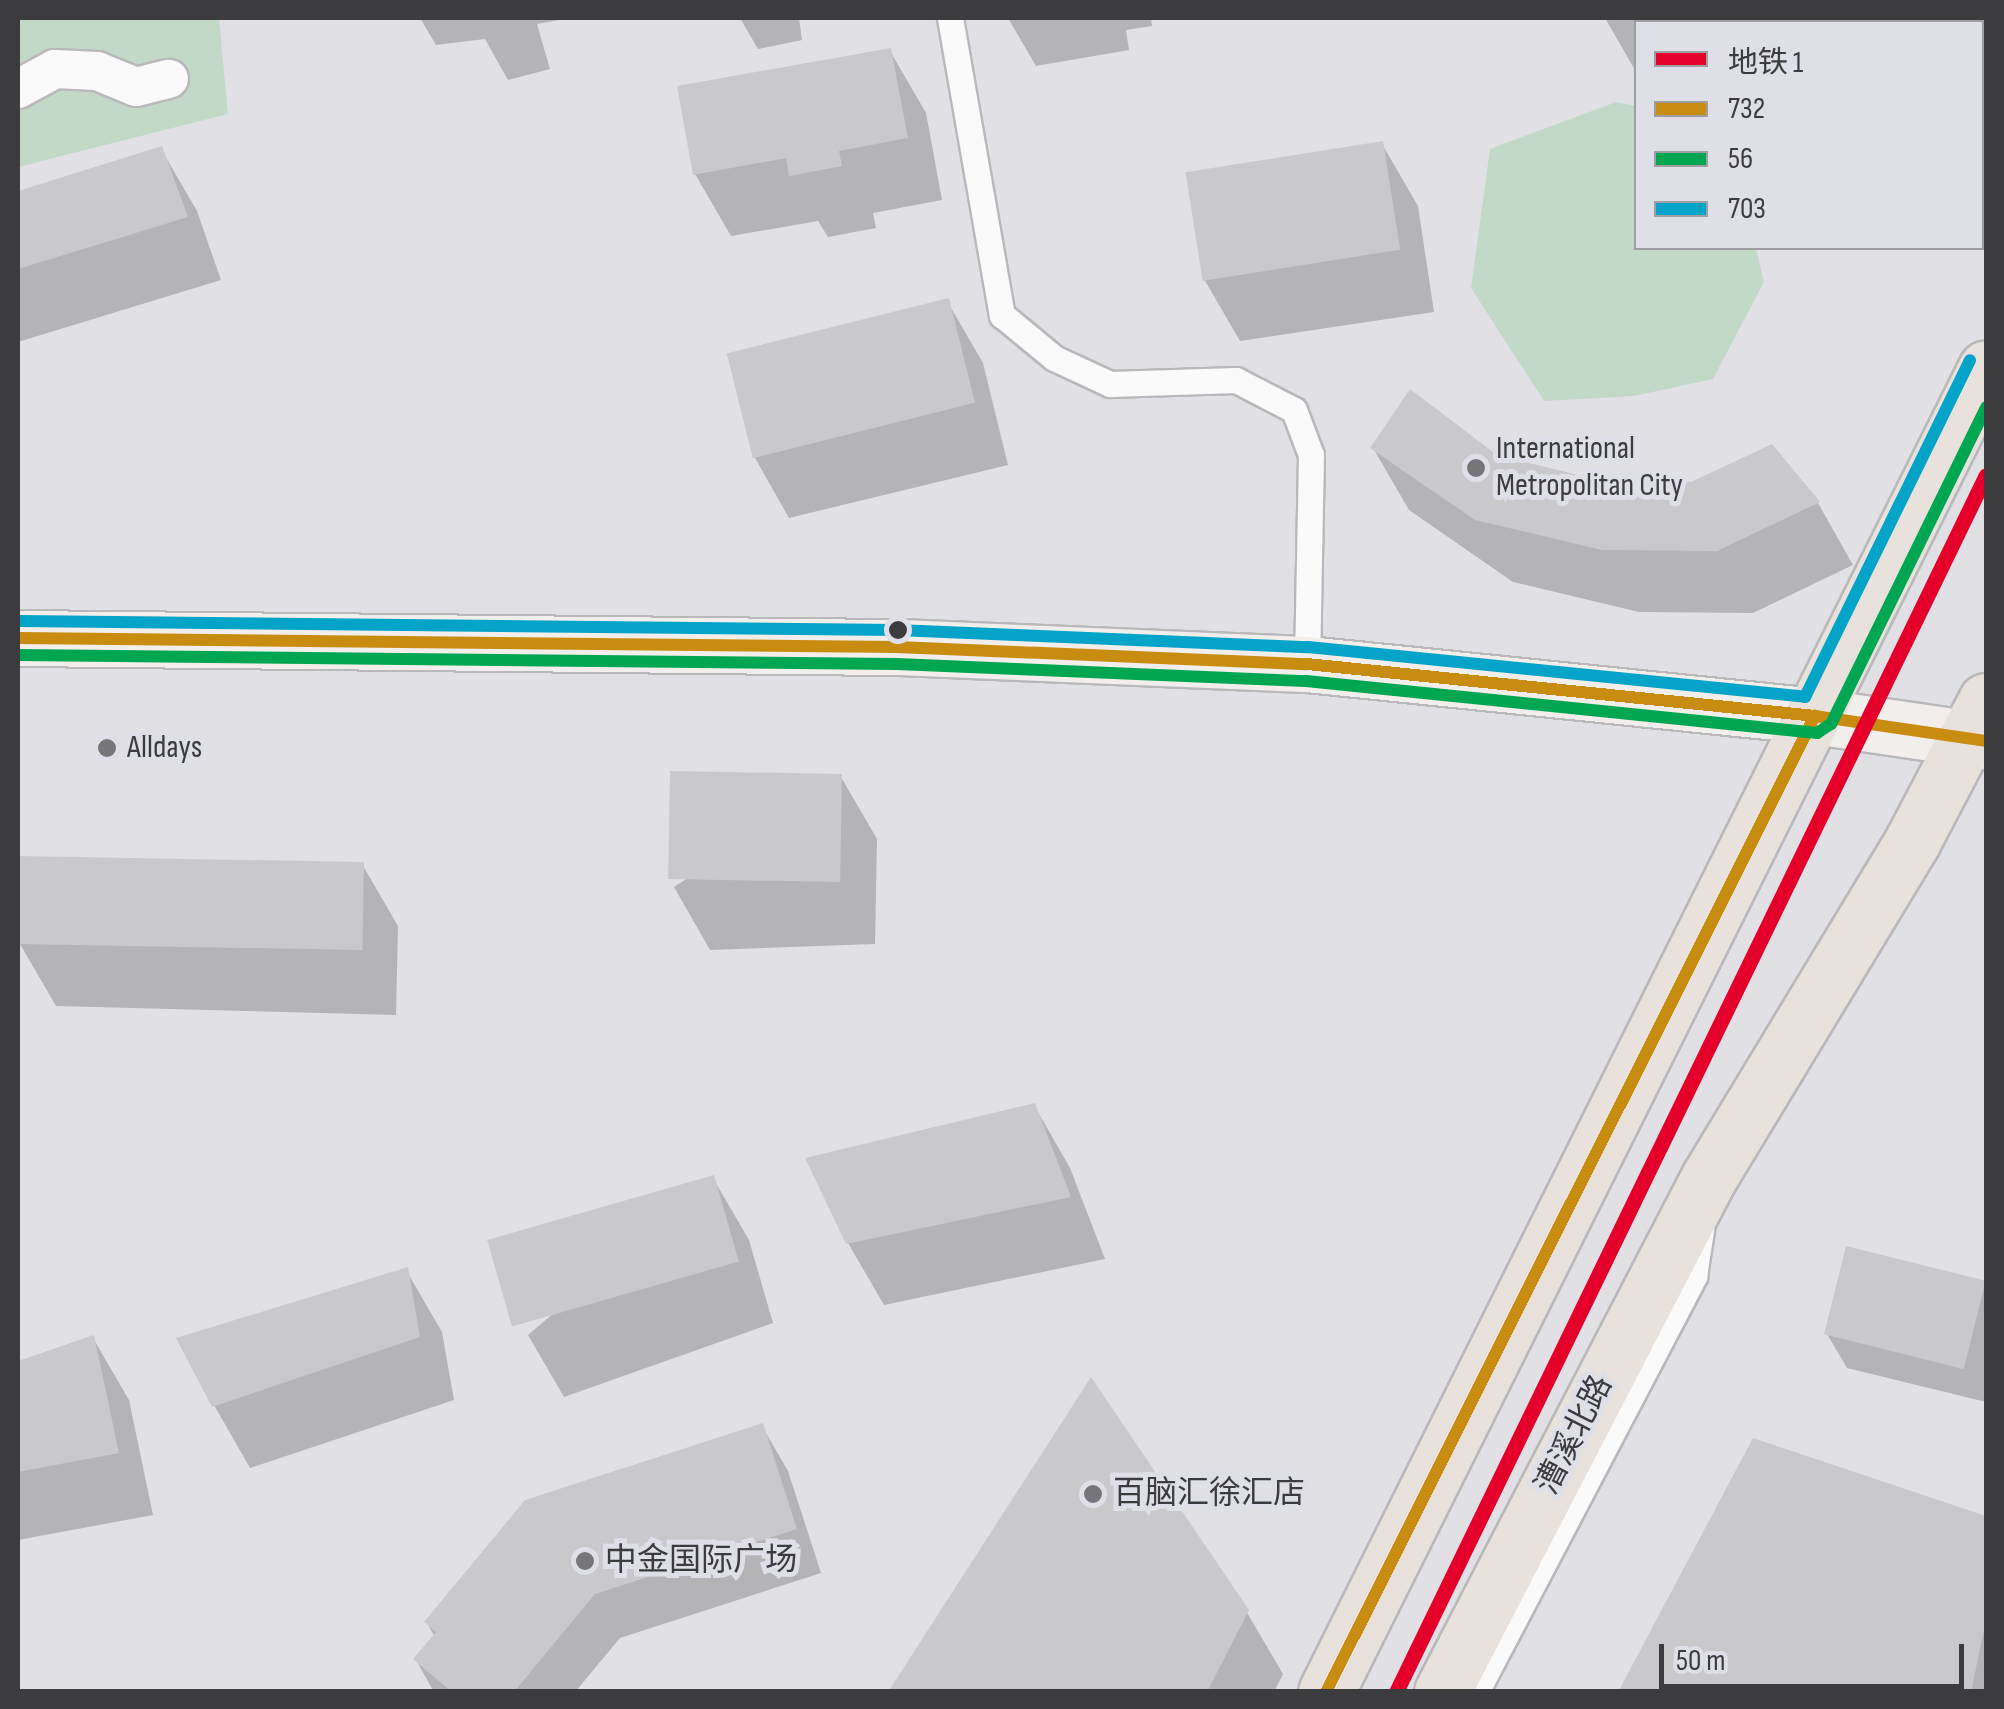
<!DOCTYPE html>
<html>
<head>
<meta charset="utf-8">
<style>
  body { margin:0 }
  #map { position:relative; width:2004px; height:1709px; overflow:hidden; background:#e1e1e5; font-family:"Sofia Sans Condensed","Noto Sans SC",sans-serif }
  div>[style] { position:absolute }
  .green>* { inset:0; background:#c2d9c8 }
  .shadow>* { inset:0; background:#0003 }
  .building>* { inset:0; background:#c9c9cc; transform-origin:0 0 }
  .roads { filter:drop-shadow(2px 0 #b9b9bc) drop-shadow(-2px 0 #b9b9bc) drop-shadow(0 2px #b9b9bc) drop-shadow(0 -2px #b9b9bc) }
  .service>* { height:25px; margin:-12.5px; padding:0 12.5px; transform-origin:12.5px; border-radius:12.5px; background:#fafafb }
  .pedestrian>* { height:38px; margin:-19px; padding:0 19px; transform-origin:19px; border-radius:19px; background:#fafafb }
  .secondary>* { height:55px; margin:-27.5px; padding:0 27.5px; transform-origin:27.5px; border-radius:27.5px; background:#f2eeeb }
  .primary>* { height:55px; margin:-27.5px; padding:0 27.5px; transform-origin:27.5px; border-radius:27.5px; background:#e9e2dc }
  .bus-1>* { height:12px; margin:-6px; padding:0 6px; transform-origin:6px; border-radius:6px; background:#c88c10 }
  .bus-2>* { height:12px; margin:-6px; padding:0 6px; transform-origin:6px; border-radius:6px; background:#00a651 }
  .bus-3>* { height:12px; margin:-6px; padding:0 6px; transform-origin:6px; border-radius:6px; background:#03a4c7 }
  .metro-1>* { height:15px; margin:-7.5px; padding:0 7.5px; transform-origin:7.5px; border-radius:7.5px; background:#e4002b }
  .dots>* { width:28px; height:28px; translate:-50% -50%; box-sizing:border-box; border:5px solid #dfe0e7; border-radius:50% }
  span { translate:-50% -50%; white-space:nowrap; text-align:center; line-height:1.15; -webkit-text-stroke:10px #dfe0e7; paint-order:stroke }
  .poi-label { font-size:32px; color:#3c3c3e }
  .left { translate:0 -50%; text-align:left }
  .street-label { font-size:32px; color:#3c3c3e }
  .frame { position:absolute; inset:0; border:20px solid #3c3c3e; pointer-events:none }
  .legend { position:absolute; left:1634px; top:20px; width:350px; height:230px; box-sizing:border-box; background:#dfe0e7; border:2px solid #9e9ea3; margin:0; padding:12px 18px; list-style:none; font-size:30px; color:#3c3c3e }
  .legend li { display:flex; align-items:center; gap:20px; height:50px }
  .legend b { width:50px; border:2px solid #9e9ea3 }
  .scale { position:absolute; left:1659px; top:1644px; width:305px; height:45px; box-sizing:border-box; border:5px solid #3c3c3e; border-top:0; padding-left:12px; font-size:30px; line-height:35px; white-space:nowrap; color:#3c3c3e; -webkit-text-stroke:8px #dfe0e7; paint-order:stroke }
</style>
</head>
<body>
<div id="map">
  <div class="green">
    <i style="clip-path:polygon(18px 18px,219px 18px,228px 114px,18px 167px)"></i>
    <i style="clip-path:polygon(1616px 102px,1636px 106px,1636px 248px,1756px 248px,1764px 282px,1713px 379px,1634px 396px,1544px 401px,1471px 288px,1490px 149px)"></i>
  </div>
  <div class="shadow">
    <i style="clip-path:polygon(420px 18px,570px 18px,537px 24px,550px 69px,508px 80px,485px 39px,436px 45px)"></i>
    <i style="clip-path:polygon(740px 18px,799px 18px,802px 40px,758px 49px)"></i>
    <i style="clip-path:polygon(1008px 18px,1151px 18px,1152px 26px,1126px 30px,1129px 50px,1036px 66px)"></i>
    <i style="clip-path:polygon(1605px 18px,1939px 18px,1939px 22px,1636px 22px,1636px 72px)"></i>
    <i style="clip-path:polygon(890px 51px,926px 113px,942px 200px,873px 213px,876px 228px,828px 237px,818px 221px,731px 236px,695px 174px)"></i>
    <i style="clip-path:polygon(1382px 144px,1418px 206px,1434px 312px,1240px 341px,1204px 279px)"></i>
    <i style="clip-path:polygon(161px 149px,197px 211px,221px 280px,18px 342px,18px 193px)"></i>
    <i style="clip-path:polygon(947px 301px,983px 363px,1008px 465px,789px 518px,754px 456px)"></i>
    <i style="clip-path:polygon(1772px 447px,1818px 503px,1853px 565px,1753px 613px,1639px 612px,1513px 582px,1409px 510px,1373px 448px,1496px 457px,1607px 484px,1692px 484px)"></i>
    <i style="clip-path:polygon(841px 777px,877px 839px,875px 944px,710px 950px,674px 887px)"></i>
    <i style="clip-path:polygon(362px 864px,398px 926px,396px 1015px,56px 1006px,20px 944px)"></i>
    <i style="clip-path:polygon(1034px 1105px,1070px 1168px,1105px 1259px,884px 1305px,848px 1243px)"></i>
    <i style="clip-path:polygon(713px 1178px,749px 1240px,773px 1323px,564px 1397px,528px 1335px)"></i>
    <i style="clip-path:polygon(1848px 1249px,1986px 1283px,1986px 1402px,1847px 1368px,1827px 1334px)"></i>
    <i style="clip-path:polygon(406px 1270px,442px 1332px,454px 1400px,250px 1468px,214px 1405px)"></i>
    <i style="clip-path:polygon(93px 1338px,129px 1400px,153px 1515px,18px 1540px,18px 1364px)"></i>
    <i style="clip-path:polygon(762px 1426px,788px 1471px,821px 1573px,620px 1638px,575px 1692px,434px 1692px,416px 1660px,435px 1637px,427px 1623px)"></i>
    <i style="clip-path:polygon(1754px 1441px,1986px 1519px,1986px 1692px,1621px 1692px)"></i>
    <i style="clip-path:polygon(1246px 1611px,1283px 1674px,1274px 1692px,891px 1692px)"></i>
  </div>
  <div class="building">
    <i style="clip-path:polygon(891px 48px,908px 138px,839px 151px,842px 166px,789px 176px,786px 158px,693px 175px,677px 86px)"></i>
    <i style="left:1383px;top:141px;width:110px;height:200px;rotate:81deg"></i>
    <i style="clip-path:polygon(162px 146px,188px 217px,18px 269px,18px 191px)"></i>
    <i style="left:949px;top:298px;width:108px;height:229px;rotate:76deg"></i>
    <i style="clip-path:polygon(1410px 389px,1497px 455px,1607px 482px,1691px 482px,1772px 444px,1820px 502px,1717px 551px,1602px 550px,1475px 520px,1370px 448px)"></i>
    <i style="left:842px;top:774px;width:108px;height:172px;rotate:91deg"></i>
    <i style="left:19px;top:856px;width:345px;height:88px;rotate:1deg"></i>
    <i style="clip-path:polygon(1035px 1103px,1071px 1197px,846px 1244px,805px 1158px)"></i>
    <i style="left:714px;top:1175px;width:90px;height:236px;rotate:74deg"></i>
    <i style="left:1846px;top:1246px;width:144px;height:91px;rotate:14deg"></i>
    <i style="clip-path:polygon(408px 1267px,420px 1337px,212px 1407px,176px 1338px)"></i>
    <i style="clip-path:polygon(94px 1335px,119px 1453px,18px 1472px,18px 1361px)"></i>
    <i style="clip-path:polygon(1091px 1377px,1249px 1610px,1207px 1692px,888px 1692px)"></i>
    <i style="clip-path:polygon(763px 1423px,797px 1529px,595px 1594px,514px 1692px,452px 1692px,413px 1659px,436px 1632px,424px 1622px,525px 1500px)"></i>
    <i style="clip-path:polygon(1753px 1438px,1986px 1516px,1986px 1620px,1971px 1692px,1618px 1692px)"></i>
  </div>
  <div class="roads">
    <div class="service">
      <i style="left:950px;top:18px;width:302px;rotate:80.1deg"></i>
      <i style="left:1002px;top:315px;width:67px;rotate:39.6deg"></i>
      <i style="left:1054px;top:358px;width:62px;rotate:24.9deg"></i>
      <i style="left:1110px;top:384px;width:126px;rotate:-1.8deg"></i>
      <i style="left:1236px;top:380px;width:65px;rotate:27.3deg"></i>
      <i style="left:1294px;top:410px;width:48px;rotate:69.3deg"></i>
      <i style="left:1311px;top:455px;width:209px;rotate:91.1deg"></i>
      <i style="left:1476px;top:1692px;width:470px;rotate:-62.3deg"></i>
      <i style="left:1694px;top:1276px;width:47px;rotate:-81.3deg"></i>
    </div>
    <div class="pedestrian">
      <i style="left:18px;top:89px;width:42px;rotate:-28.4deg"></i>
      <i style="left:55px;top:69px;width:42px;rotate:2.7deg"></i>
      <i style="left:97px;top:71px;width:42px;rotate:22.3deg"></i>
      <i style="left:136px;top:87px;width:34px;rotate:-14deg"></i>
    </div>
    <div class="secondary">
      <i style="left:18px;top:638px;width:879px;rotate:0.59deg"></i>
      <i style="left:897px;top:647px;width:410px;rotate:2.4deg"></i>
      <i style="left:1307px;top:664px;width:511px;rotate:5.84deg"></i>
      <i style="left:1815px;top:716px;width:173px;rotate:8.3deg"></i>
    </div>
    <div class="primary">
      <i style="left:1326px;top:1692px;width:1479px;rotate:-63.5deg"></i>
      <i style="left:1442px;top:1692px;width:578px;rotate:-62.59deg"></i>
      <i style="left:1708px;top:1179px;width:396px;rotate:-58.8deg"></i>
      <i style="left:1913px;top:840px;width:157px;rotate:-62.3deg"></i>
    </div>
  </div>
  <div class="bus-1">
    <i style="left:18px;top:638px;width:879px;rotate:0.59deg"></i>
    <i style="left:897px;top:647px;width:410px;rotate:2.4deg"></i>
    <i style="left:1307px;top:664px;width:511px;rotate:5.84deg"></i>
    <i style="left:1815px;top:716px;width:173px;rotate:8.3deg"></i>
    <i style="left:1326px;top:1692px;width:1092px;rotate:-63.39deg"></i>
  </div>
  <div class="bus-2">
    <i style="left:18px;top:655px;width:879px;rotate:0.59deg"></i>
    <i style="left:897px;top:664px;width:409px;rotate:2.4deg"></i>
    <i style="left:1306px;top:681px;width:514px;rotate:5.81deg"></i>
    <i style="left:1817px;top:733px;width:17px;rotate:-33deg"></i>
    <i style="left:1831px;top:724px;width:353px;rotate:-63.9deg"></i>
  </div>
  <div class="bus-3">
    <i style="left:18px;top:621px;width:879px;rotate:0.59deg"></i>
    <i style="left:897px;top:630px;width:411px;rotate:2.4deg"></i>
    <i style="left:1308px;top:647px;width:500px;rotate:5.7deg"></i>
    <i style="left:1805px;top:697px;width:375px;rotate:-63.9deg"></i>
  </div>
  <div class="metro-1">
    <i style="left:1396px;top:1692px;width:1352px;rotate:-64.14deg"></i>
  </div>
  <div class="dots">
    <i style="left:1476px;top:468px;background:#767678"></i>
    <i style="left:898px;top:630px;background:#3c3c3e"></i>
    <i style="left:107px;top:748px;background:#767678"></i>
    <i style="left:1093px;top:1494px;background:#767678"></i>
    <i style="left:585px;top:1561px;background:#767678"></i>
  </div>
  <div class="poi-label">
    <span class="left" style="left:1496px;top:468px">International<br>Metropolitan City</span>
    <span class="left" style="left:127px;top:748px">Alldays</span>
    <span class="left" style="left:1113px;top:1494px">百脑汇徐汇店</span>
    <span class="left" style="left:605px;top:1561px">中金国际广场</span>
  </div>
  <div class="street-label">
    <span style="left:1575px;top:1435px;rotate:-63deg">漕溪北路</span>
  </div>
  <div class="frame"></div>
  <ul class="legend">
  <li><b style="height:12px;background:#e4002b"></b>地铁 1</li>
  <li><b style="height:12px;background:#c88c10"></b>732</li>
  <li><b style="height:12px;background:#00a651"></b>56</li>
  <li><b style="height:12px;background:#03a4c7"></b>703</li>
  </ul>
  <div class="scale">50 m</div>
</div>
</body>
</html>
